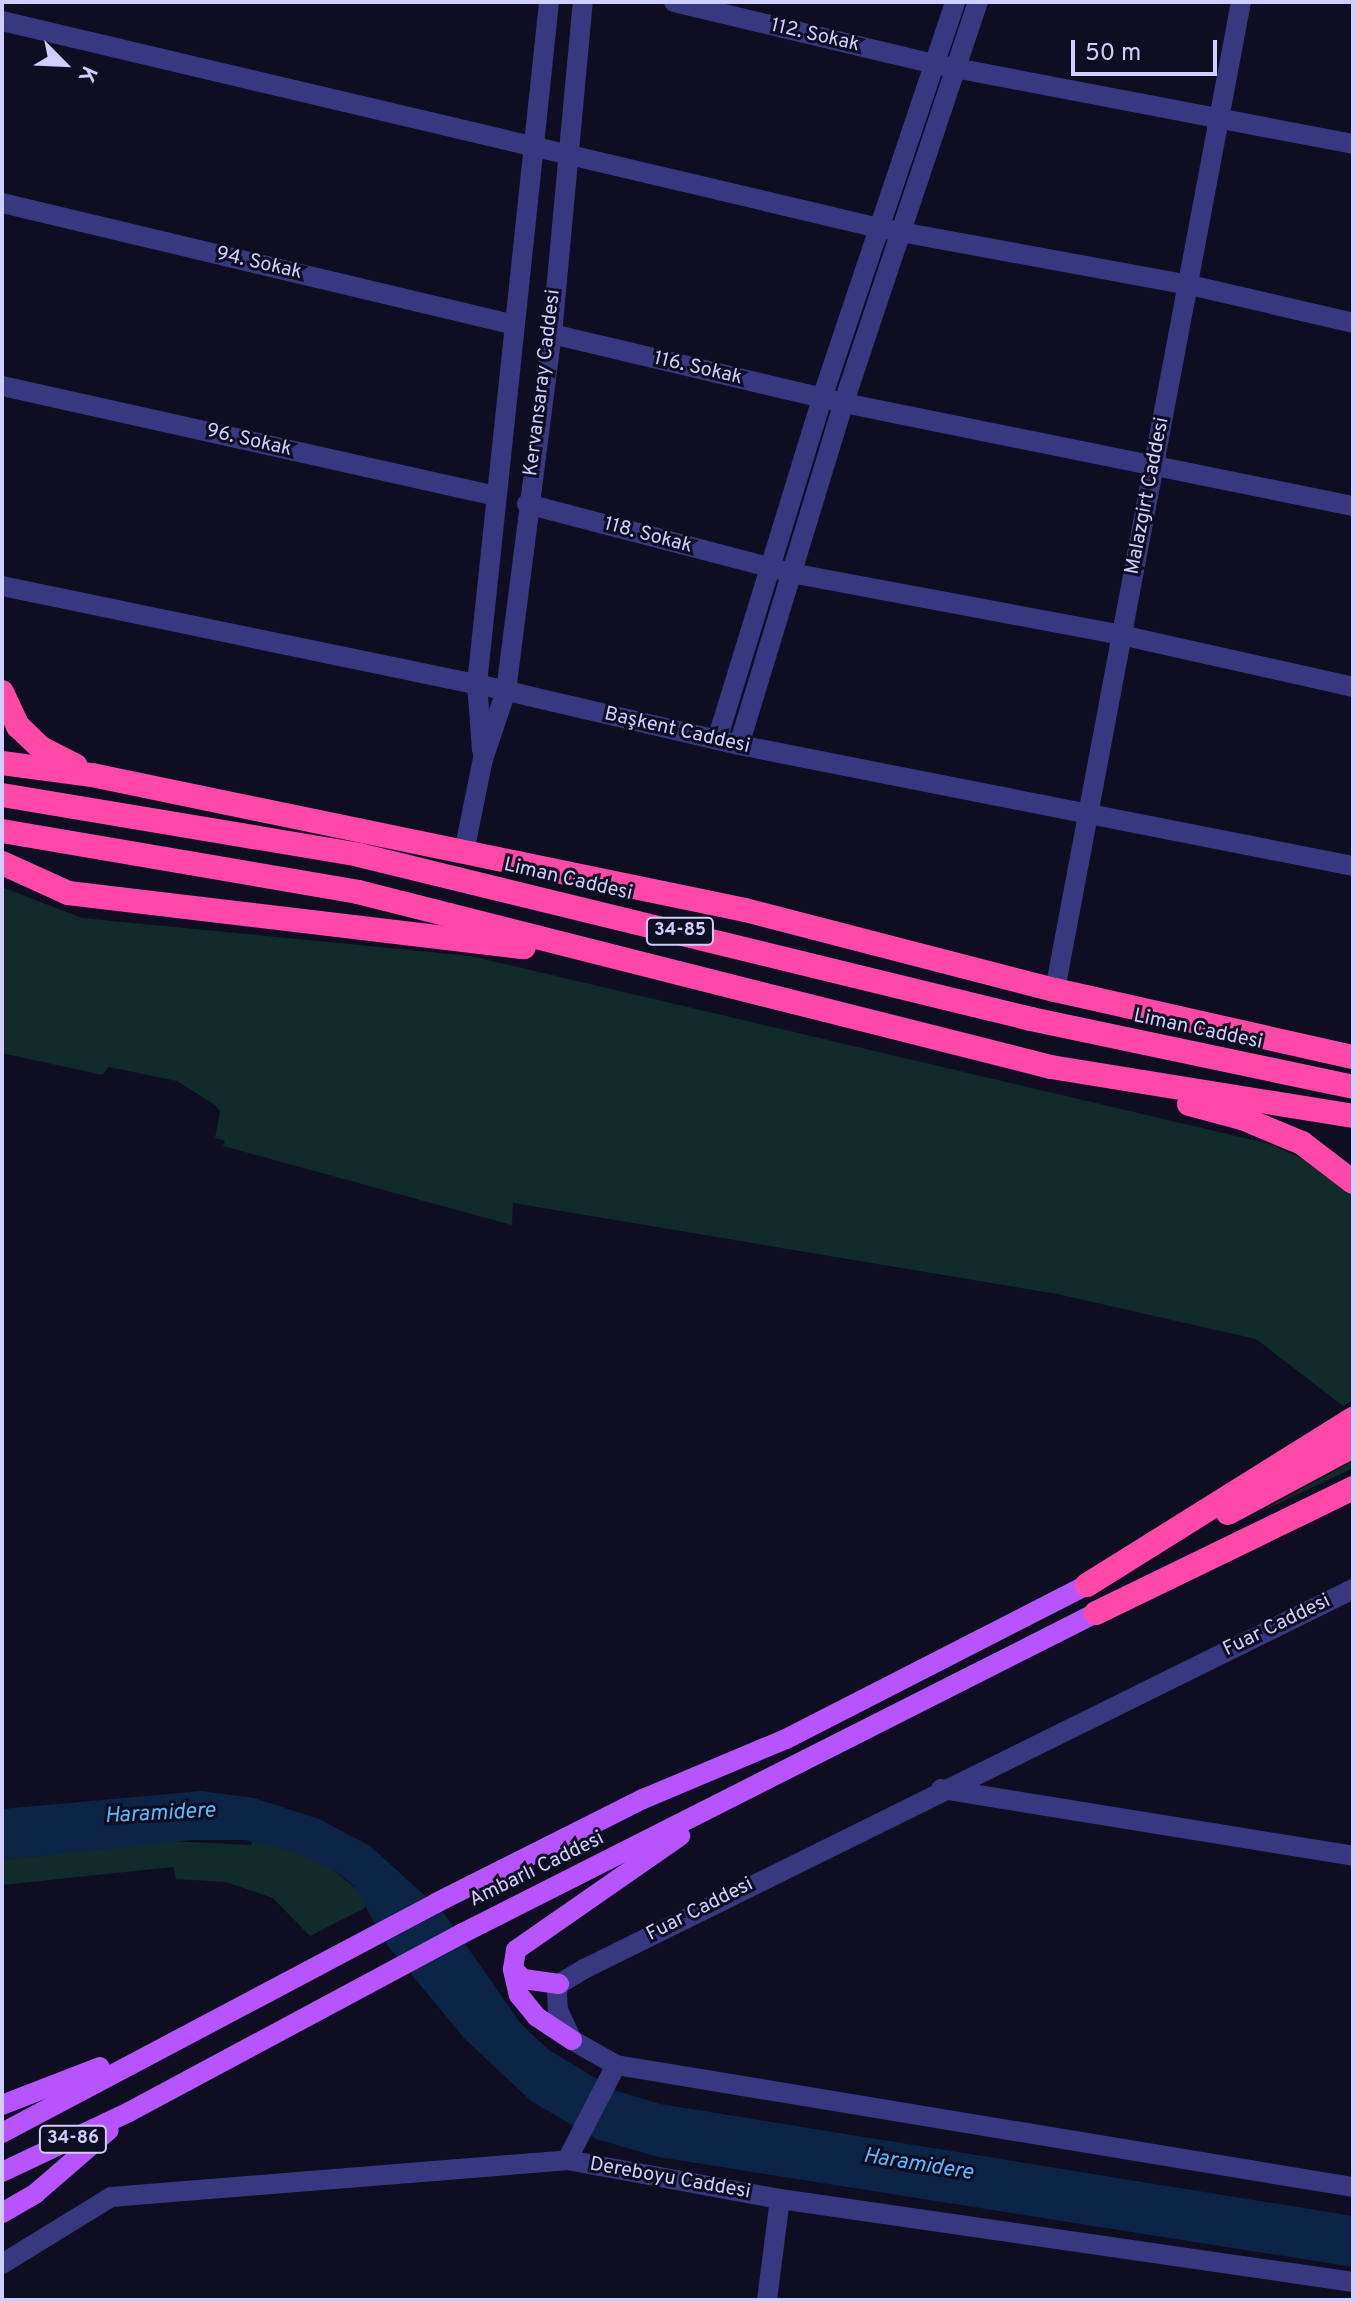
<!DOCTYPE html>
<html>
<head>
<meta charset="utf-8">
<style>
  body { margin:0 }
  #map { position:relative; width:1355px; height:2302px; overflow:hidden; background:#0f0d21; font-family:Overpass,sans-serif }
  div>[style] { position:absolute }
  .green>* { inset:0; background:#102b29 }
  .water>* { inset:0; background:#0c2446 }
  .minor>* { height:20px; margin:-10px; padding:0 10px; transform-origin:10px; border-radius:10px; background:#373880 }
  .major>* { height:20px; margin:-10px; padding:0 10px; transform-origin:10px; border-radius:10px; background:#b854ff }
  .highway>* { height:24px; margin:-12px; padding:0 12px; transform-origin:12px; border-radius:12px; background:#ff48a7 }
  span { translate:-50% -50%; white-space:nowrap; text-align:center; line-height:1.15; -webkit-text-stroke:6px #0f0d21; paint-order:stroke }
  .shield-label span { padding:2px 6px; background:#0f0d21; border:2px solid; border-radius:6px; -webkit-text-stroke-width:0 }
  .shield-label { font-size:18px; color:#d0cdff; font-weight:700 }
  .street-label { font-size:20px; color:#d0cdff }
  .water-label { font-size:22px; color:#5bbaff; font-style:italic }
  .frame { position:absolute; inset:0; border:4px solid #d0cdff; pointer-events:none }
  .north { position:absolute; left:24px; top:24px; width:80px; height:80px; -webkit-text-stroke:6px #0f0d21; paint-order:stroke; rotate:114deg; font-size:22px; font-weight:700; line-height:32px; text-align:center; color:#d0cdff }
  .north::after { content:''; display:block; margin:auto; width:28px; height:36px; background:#d0cdff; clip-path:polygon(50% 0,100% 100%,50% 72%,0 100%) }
  .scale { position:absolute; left:1071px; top:40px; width:146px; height:36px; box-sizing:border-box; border:4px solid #d0cdff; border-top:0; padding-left:10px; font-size:24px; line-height:28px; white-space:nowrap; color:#d0cdff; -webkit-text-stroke:6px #0f0d21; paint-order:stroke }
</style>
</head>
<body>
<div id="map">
  <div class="green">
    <i style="clip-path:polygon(2px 887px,82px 918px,471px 956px,1270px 1144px,1318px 1166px,1353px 1192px,1353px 1400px,1343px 1406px,1256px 1339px,1057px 1294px,513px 1203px,512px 1225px,223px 1146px,225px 1141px,215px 1138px,220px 1112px,215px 1105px,177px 1081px,109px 1067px,102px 1075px,2px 1053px)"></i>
    <i style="clip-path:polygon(1353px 1461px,1353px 1468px,1246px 1519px)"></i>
    <i style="clip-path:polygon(254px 1836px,329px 1866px,367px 1898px,365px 1908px,310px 1936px,273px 1898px,226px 1882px,176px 1879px,173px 1867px,2px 1885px,2px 1860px,168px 1841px,251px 1845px)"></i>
  </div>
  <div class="water">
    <i style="clip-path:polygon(201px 1791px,254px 1798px,319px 1819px,370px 1846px,443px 1912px,521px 2024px,549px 2050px,617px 2091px,660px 2104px,1353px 2216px,1353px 2267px,658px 2157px,596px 2139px,531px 2101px,464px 2038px,388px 1946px,354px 1886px,337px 1872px,289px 1850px,244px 1840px,191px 1840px,2px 1860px,2px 1809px)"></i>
  </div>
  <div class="minor">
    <i style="left:674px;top:2px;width:267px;rotate:13.4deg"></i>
    <i style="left:934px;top:64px;width:427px;rotate:10.8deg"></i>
    <i style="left:2px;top:21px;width:901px;rotate:13.28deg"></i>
    <i style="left:879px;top:228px;width:316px;rotate:10.4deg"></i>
    <i style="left:1190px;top:285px;width:167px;rotate:13.1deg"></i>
    <i style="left:2px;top:203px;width:527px;rotate:13.38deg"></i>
    <i style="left:552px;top:334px;width:300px;rotate:13.3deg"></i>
    <i style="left:844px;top:403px;width:519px;rotate:11.44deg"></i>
    <i style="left:2px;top:386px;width:506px;rotate:12.55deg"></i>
    <i style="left:527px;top:504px;width:273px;rotate:14.6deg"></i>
    <i style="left:791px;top:573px;width:336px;rotate:10.6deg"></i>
    <i style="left:1121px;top:635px;width:238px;rotate:12.6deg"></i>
    <i style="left:2px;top:586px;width:485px;rotate:11.7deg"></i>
    <i style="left:477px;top:684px;width:269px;rotate:13.1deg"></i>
    <i style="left:739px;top:745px;width:626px;rotate:11.15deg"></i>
    <i style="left:717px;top:740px;width:367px;rotate:-72.9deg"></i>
    <i style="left:825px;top:389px;width:408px;rotate:-71.4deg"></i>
    <i style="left:739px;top:745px;width:365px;rotate:-73deg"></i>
    <i style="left:846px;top:396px;width:416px;rotate:-71.5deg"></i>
    <i style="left:482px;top:750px;width:66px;rotate:-94.3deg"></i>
    <i style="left:477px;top:684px;width:686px;rotate:-83.97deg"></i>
    <i style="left:464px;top:852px;width:95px;rotate:-78.5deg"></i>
    <i style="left:483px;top:759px;width:72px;rotate:-71.3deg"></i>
    <i style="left:506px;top:691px;width:360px;rotate:-82.7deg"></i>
    <i style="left:552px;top:334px;width:333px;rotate:-84.7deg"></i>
    <i style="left:1055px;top:990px;width:1005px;rotate:-79.34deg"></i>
    <i style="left:1353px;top:1589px;width:858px;rotate:153.7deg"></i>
    <i style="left:584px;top:1969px;width:29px;rotate:149deg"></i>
    <i style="left:559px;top:1984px;width:8px;rotate:104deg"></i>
    <i style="left:557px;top:1992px;width:18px;rotate:87deg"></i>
    <i style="left:558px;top:2010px;width:33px;rotate:65deg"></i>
    <i style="left:572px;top:2040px;width:51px;rotate:29.6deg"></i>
    <i style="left:616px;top:2065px;width:747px;rotate:9.4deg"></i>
    <i style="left:941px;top:1789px;width:417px;rotate:9.2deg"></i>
    <i style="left:567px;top:2160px;width:107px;rotate:-62.7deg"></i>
    <i style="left:2px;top:2264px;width:128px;rotate:-31.6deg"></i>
    <i style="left:111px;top:2197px;width:457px;rotate:-4.6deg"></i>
    <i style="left:567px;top:2160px;width:217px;rotate:10.4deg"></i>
    <i style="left:780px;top:2199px;width:579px;rotate:8.24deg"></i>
    <i style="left:767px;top:2300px;width:102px;rotate:-82.7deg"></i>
  </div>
  <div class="major">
    <i style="left:513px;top:1970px;width:26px;rotate:77deg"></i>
    <i style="left:519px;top:1995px;width:28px;rotate:51deg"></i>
    <i style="left:537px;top:2017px;width:42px;rotate:33.3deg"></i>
    <i style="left:559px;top:1984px;width:36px;rotate:-172deg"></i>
    <i style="left:523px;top:1979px;width:14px;rotate:-135deg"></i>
    <i style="left:513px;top:1969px;width:19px;rotate:-81deg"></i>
    <i style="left:516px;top:1950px;width:200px;rotate:-34.8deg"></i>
    <i style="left:2px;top:2105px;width:105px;rotate:-21.2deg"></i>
    <i style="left:2px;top:2133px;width:491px;rotate:-27.9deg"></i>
    <i style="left:436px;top:1903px;width:232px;rotate:-26.7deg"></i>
    <i style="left:643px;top:1799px;width:155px;rotate:-22.8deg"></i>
    <i style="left:786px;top:1739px;width:338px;rotate:-27.1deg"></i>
    <i style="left:2px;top:2172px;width:140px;rotate:-25.3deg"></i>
    <i style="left:129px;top:2112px;width:377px;rotate:-28.2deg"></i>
    <i style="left:461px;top:1934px;width:712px;rotate:-26.82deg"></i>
    <i style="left:2px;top:2213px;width:39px;rotate:-30deg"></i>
    <i style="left:36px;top:2193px;width:96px;rotate:-40.8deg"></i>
  </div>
  <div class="highway">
    <i style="left:2px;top:692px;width:38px;rotate:65deg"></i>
    <i style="left:18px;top:726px;width:32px;rotate:44deg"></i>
    <i style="left:41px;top:748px;width:39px;rotate:27deg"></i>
    <i style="left:2px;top:763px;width:91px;rotate:7.6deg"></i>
    <i style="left:92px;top:775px;width:667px;rotate:11.68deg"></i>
    <i style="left:745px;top:910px;width:320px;rotate:14.5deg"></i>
    <i style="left:1055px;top:990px;width:305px;rotate:12.7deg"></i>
    <i style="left:2px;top:795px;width:362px;rotate:9.5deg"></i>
    <i style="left:359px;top:855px;width:692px;rotate:13.71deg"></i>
    <i style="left:1031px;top:1019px;width:329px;rotate:11.9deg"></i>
    <i style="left:2px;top:831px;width:361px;rotate:9.7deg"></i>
    <i style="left:358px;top:892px;width:715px;rotate:14.17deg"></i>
    <i style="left:1051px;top:1067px;width:306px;rotate:9.2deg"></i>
    <i style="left:2px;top:863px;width:72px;rotate:24.4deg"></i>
    <i style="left:68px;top:893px;width:459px;rotate:6.8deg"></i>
    <i style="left:1189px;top:1104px;width:55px;rotate:14.8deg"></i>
    <i style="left:1242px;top:1118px;width:65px;rotate:22.6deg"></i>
    <i style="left:1302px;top:1143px;width:64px;rotate:37.4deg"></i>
    <i style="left:1228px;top:1513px;width:142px;rotate:-28.2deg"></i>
    <i style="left:1087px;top:1585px;width:314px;rotate:-32deg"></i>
    <i style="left:1096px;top:1613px;width:286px;rotate:-25.9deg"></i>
  </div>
  <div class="shield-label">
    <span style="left:680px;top:931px">34-85</span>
    <span style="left:73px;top:2139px">34-86</span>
  </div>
  <div class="street-label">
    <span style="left:815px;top:36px;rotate:13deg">112. Sokak</span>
    <span style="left:259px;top:264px;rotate:13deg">94. Sokak</span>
    <span style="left:698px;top:369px;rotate:13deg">116. Sokak</span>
    <span style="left:543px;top:383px;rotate:-83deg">Kervansaray Caddesi</span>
    <span style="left:249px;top:441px;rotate:13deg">96. Sokak</span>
    <span style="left:1148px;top:496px;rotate:-79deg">Malazgirt Caddesi</span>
    <span style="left:648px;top:536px;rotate:15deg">118. Sokak</span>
    <span style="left:677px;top:731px;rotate:13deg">Başkent Caddesi</span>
    <span style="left:568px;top:880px;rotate:13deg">Liman Caddesi</span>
    <span style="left:1198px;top:1030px;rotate:12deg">Liman Caddesi</span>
    <span style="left:1277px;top:1626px;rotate:-26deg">Fuar Caddesi</span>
    <span style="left:537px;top:1870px;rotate:-26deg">Ambarlı Caddesi</span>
    <span style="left:700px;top:1910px;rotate:-27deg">Fuar Caddesi</span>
    <span style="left:670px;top:2179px;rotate:10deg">Dereboyu Caddesi</span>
  </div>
  <div class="water-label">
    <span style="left:160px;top:1814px;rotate:-3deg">Haramidere</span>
    <span style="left:918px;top:2165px;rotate:9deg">Haramidere</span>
  </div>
  <div class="frame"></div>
  <div class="north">K</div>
  <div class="scale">50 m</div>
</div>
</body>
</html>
